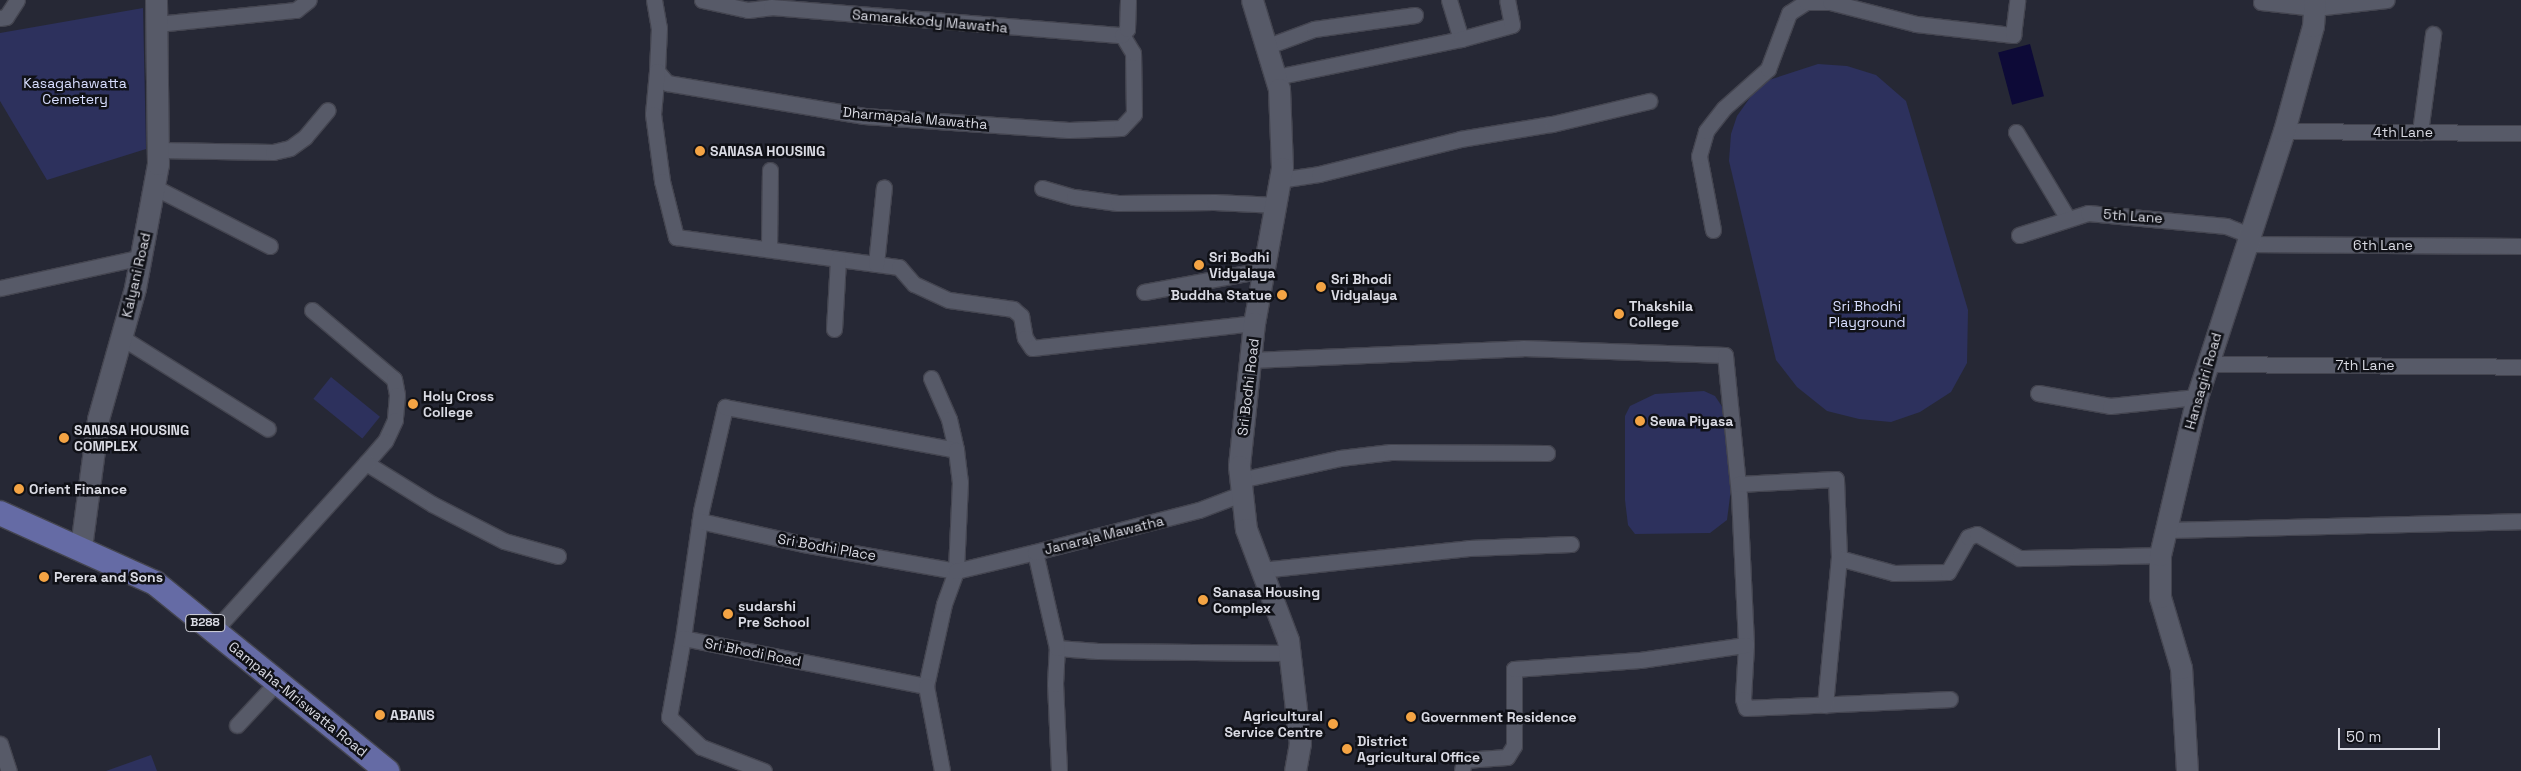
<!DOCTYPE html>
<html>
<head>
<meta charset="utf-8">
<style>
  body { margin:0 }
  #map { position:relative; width:2521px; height:771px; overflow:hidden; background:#262835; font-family:"Space Grotesk",sans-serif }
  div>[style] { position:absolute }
  .green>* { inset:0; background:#2d315d; transform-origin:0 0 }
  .water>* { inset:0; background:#0d0a37; transform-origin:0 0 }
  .roads { filter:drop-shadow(1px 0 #444550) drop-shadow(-1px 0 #444550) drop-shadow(0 1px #444550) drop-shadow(0 -1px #444550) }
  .street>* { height:15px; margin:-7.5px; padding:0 7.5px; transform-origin:7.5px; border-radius:7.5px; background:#575a68 }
  .secondary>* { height:21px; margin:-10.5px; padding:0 10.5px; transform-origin:10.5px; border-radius:10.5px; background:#575a68 }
  .primary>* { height:24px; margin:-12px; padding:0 12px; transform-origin:12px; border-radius:12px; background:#656ba5 }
  .dots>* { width:14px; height:14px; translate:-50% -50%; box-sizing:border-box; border:2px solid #101117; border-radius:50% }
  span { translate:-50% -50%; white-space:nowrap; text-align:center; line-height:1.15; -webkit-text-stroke:5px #101117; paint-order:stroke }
  .shield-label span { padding:1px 4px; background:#101117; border:1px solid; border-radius:4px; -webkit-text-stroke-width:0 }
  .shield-label { font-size:12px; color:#d9dae3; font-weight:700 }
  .street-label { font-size:14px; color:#d9dae3 }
  .park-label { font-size:14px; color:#d8deff }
  .poi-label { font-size:14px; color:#d9dae3; font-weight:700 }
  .left { translate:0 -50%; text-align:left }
  .right { translate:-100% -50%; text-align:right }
  .scale { position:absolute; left:2338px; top:728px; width:102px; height:22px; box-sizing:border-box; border:2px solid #d9dae3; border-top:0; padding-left:6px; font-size:15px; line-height:18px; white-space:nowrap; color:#d9dae3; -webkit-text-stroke:4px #101117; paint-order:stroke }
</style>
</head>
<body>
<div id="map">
  <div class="green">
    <i style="clip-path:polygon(143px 8px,146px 149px,47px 180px,0 101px,0 33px)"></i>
    <i style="clip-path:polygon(1818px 64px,1847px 66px,1876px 75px,1906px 101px,1968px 310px,1967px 363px,1951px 392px,1920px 412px,1891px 422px,1859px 419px,1827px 411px,1797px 387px,1776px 360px,1729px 161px,1731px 134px,1737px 116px,1754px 92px,1769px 80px)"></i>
    <i style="left:331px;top:377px;width:63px;height:28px;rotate:39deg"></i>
    <i style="clip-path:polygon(1704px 391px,1715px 396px,1723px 408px,1731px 489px,1727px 520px,1710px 533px,1635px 534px,1628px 525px,1625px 500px,1625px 416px,1630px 406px,1655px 394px)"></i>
    <i style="clip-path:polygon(151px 755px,157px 771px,106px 771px)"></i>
  </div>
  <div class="water">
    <i style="left:2030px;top:44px;width:54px;height:33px;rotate:75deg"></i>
  </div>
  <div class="roads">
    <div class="street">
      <i style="left:654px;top:0;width:28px;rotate:80deg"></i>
      <i style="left:659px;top:28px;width:43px;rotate:92.7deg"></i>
      <i style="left:657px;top:71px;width:16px;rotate:50deg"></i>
      <i style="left:667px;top:83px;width:200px;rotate:9.5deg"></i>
      <i style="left:864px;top:116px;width:205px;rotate:3.9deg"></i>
      <i style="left:1069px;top:130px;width:52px;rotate:-2.2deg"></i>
      <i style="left:1121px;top:128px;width:19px;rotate:-47deg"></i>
      <i style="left:1134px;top:114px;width:61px;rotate:-90.9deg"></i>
      <i style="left:1133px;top:53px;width:21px;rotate:-121deg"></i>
      <i style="left:702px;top:0;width:47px;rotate:12.3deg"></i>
      <i style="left:748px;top:10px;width:23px;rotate:-7deg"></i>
      <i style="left:771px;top:7px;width:352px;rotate:4.6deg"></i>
      <i style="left:1122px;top:35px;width:8px;rotate:-50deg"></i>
      <i style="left:1127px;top:29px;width:29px;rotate:-88deg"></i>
      <i style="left:1449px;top:0;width:41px;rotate:72.9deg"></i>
      <i style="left:2261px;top:2px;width:54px;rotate:6.3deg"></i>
      <i style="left:2315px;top:8px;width:72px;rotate:-6.3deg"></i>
      <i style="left:0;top:18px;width:6px;rotate:-9deg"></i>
      <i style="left:6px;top:17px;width:20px;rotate:-57deg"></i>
      <i style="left:157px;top:24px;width:140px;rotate:-5.8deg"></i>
      <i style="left:296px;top:10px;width:16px;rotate:-38deg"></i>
      <i style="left:1268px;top:46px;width:49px;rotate:-20.3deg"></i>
      <i style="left:1314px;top:29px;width:102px;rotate:-7.9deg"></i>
      <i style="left:657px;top:71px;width:43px;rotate:95.3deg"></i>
      <i style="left:653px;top:114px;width:68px;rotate:82.3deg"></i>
      <i style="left:662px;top:181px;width:58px;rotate:76deg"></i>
      <i style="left:676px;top:237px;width:225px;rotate:7.7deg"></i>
      <i style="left:899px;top:267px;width:23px;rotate:49deg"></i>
      <i style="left:914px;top:284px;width:38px;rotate:25deg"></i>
      <i style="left:949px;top:300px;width:65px;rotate:8deg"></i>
      <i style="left:1013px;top:309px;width:11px;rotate:41deg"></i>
      <i style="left:1021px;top:316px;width:22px;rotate:80deg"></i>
      <i style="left:1025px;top:338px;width:12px;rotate:55deg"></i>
      <i style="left:1032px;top:348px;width:223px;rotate:-6.4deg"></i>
      <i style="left:1276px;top:77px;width:189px;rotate:-11.6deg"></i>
      <i style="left:1461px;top:39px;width:53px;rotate:-15.4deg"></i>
      <i style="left:1512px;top:25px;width:25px;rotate:-101deg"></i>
      <i style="left:2284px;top:131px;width:237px;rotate:0.5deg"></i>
      <i style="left:2016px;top:132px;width:101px;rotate:59.1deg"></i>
      <i style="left:2420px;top:132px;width:99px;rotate:-82.4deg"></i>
      <i style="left:158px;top:150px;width:115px;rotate:1deg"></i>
      <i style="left:273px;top:152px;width:17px;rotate:-13deg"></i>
      <i style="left:290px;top:148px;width:19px;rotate:-36deg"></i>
      <i style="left:305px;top:137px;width:35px;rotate:-50deg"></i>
      <i style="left:1279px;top:180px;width:40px;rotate:-8.5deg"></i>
      <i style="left:1319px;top:174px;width:145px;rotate:-13.9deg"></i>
      <i style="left:1460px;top:139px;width:93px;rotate:-9.3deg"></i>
      <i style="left:1552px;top:124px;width:100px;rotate:-13.3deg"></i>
      <i style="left:154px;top:187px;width:130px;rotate:27deg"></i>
      <i style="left:1042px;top:188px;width:33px;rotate:16deg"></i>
      <i style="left:1074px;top:197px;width:44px;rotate:7.8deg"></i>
      <i style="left:1118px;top:203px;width:96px;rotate:-0.6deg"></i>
      <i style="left:1214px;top:202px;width:63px;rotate:2.7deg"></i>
      <i style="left:1713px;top:230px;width:75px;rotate:-100.7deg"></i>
      <i style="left:1699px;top:156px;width:26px;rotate:-74deg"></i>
      <i style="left:1706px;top:131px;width:29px;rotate:-52deg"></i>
      <i style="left:1724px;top:108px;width:59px;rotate:-41.6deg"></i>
      <i style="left:1768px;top:69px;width:60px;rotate:-69.4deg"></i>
      <i style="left:1789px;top:13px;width:20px;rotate:-33deg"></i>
      <i style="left:1806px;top:2px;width:24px"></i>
      <i style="left:1830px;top:2px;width:89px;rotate:14.3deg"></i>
      <i style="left:1916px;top:24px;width:98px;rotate:6.5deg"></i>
      <i style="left:2013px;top:35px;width:35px;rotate:-83deg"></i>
      <i style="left:2019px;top:235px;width:72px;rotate:-17.7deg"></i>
      <i style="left:2088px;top:213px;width:139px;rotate:5.4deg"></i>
      <i style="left:2226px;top:226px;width:25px;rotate:21deg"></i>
      <i style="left:2246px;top:244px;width:275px;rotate:0.4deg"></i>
      <i style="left:769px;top:249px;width:79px;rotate:-89.3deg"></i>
      <i style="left:876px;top:264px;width:77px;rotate:-84.1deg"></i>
      <i style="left:0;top:288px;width:145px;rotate:-12.3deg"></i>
      <i style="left:1144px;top:292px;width:122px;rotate:-10.4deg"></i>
      <i style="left:312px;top:310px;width:107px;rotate:40.1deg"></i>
      <i style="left:394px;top:379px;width:16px;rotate:79deg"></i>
      <i style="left:397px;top:395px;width:25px;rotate:95deg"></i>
      <i style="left:395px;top:420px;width:23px;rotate:115deg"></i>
      <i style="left:385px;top:441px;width:29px;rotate:131deg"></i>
      <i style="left:366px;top:463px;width:78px;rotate:31.8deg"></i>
      <i style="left:432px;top:504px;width:81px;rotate:27.2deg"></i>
      <i style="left:504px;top:541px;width:56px;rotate:15.5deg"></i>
      <i style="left:834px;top:329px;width:70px;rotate:-86.7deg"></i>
      <i style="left:121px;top:337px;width:173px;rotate:32deg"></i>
      <i style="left:1251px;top:360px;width:272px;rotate:-2.5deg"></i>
      <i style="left:1523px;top:348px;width:202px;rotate:2deg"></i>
      <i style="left:1725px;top:355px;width:141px;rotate:84.3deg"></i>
      <i style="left:1739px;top:495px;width:150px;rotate:87.3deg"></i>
      <i style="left:1746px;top:645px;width:54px;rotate:93.2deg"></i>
      <i style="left:1743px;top:699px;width:9px;rotate:72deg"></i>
      <i style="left:1746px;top:708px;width:204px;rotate:-2.5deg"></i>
      <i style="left:2208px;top:364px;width:313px;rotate:0.5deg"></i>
      <i style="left:931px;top:378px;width:45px;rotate:66.3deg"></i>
      <i style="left:949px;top:419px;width:32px;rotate:77deg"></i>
      <i style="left:2038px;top:393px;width:73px;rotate:10.2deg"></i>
      <i style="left:2110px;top:406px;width:87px;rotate:-5.9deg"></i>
      <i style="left:1240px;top:480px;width:102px;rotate:-12.4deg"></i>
      <i style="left:1340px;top:458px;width:51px;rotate:-6.7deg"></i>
      <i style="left:1391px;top:452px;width:156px;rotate:0.4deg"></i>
      <i style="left:1738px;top:484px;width:98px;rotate:-2.9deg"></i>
      <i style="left:1836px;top:479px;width:79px;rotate:87.8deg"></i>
      <i style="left:1839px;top:558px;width:57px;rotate:15.3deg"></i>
      <i style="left:1894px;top:573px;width:54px;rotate:-1.1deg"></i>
      <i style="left:1948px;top:572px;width:40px;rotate:-60.3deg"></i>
      <i style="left:1968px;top:537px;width:9px;rotate:-18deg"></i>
      <i style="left:1977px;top:534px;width:48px;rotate:29.7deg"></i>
      <i style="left:2019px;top:558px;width:141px;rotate:-1.2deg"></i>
      <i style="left:2164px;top:530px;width:357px;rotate:-1.4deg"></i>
      <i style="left:1261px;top:570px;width:209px;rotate:-6deg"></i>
      <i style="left:1469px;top:548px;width:102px;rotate:-2.2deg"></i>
      <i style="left:214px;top:631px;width:227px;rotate:-47.9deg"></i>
      <i style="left:683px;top:638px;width:128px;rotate:-81.9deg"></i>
      <i style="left:701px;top:511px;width:107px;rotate:-77deg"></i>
      <i style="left:725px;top:407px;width:235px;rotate:10.5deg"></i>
      <i style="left:956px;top:450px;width:32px;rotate:83deg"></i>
      <i style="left:960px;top:482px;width:89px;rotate:92.6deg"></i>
      <i style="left:956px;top:571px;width:155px;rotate:-170deg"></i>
      <i style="left:803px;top:544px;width:106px;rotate:-167.4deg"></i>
      <i style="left:1057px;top:648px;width:41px;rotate:4.2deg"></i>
      <i style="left:1098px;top:651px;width:192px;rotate:0.6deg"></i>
      <i style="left:926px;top:686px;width:84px;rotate:-77.6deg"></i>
      <i style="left:944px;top:604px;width:35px;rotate:-70deg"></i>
      <i style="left:956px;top:571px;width:81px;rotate:-13.5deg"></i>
      <i style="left:1825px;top:705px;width:148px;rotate:-84.6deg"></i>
      <i style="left:237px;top:725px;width:57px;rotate:-47.1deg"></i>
      <i style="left:0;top:744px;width:28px;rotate:72deg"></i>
      <i style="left:764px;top:771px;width:67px;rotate:-159.1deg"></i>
      <i style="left:701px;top:747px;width:44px;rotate:-136.8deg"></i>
      <i style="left:669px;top:717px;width:80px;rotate:-80deg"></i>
      <i style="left:683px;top:638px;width:248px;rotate:11.2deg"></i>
      <i style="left:926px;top:686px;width:86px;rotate:79.3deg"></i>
      <i style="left:1059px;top:771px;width:87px;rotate:-92.6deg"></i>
      <i style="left:1055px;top:684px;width:36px;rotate:-87deg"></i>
      <i style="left:1057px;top:648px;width:98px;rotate:-102.9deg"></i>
      <i style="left:1035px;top:552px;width:169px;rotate:-14.4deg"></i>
      <i style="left:1199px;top:510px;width:45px;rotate:-20.9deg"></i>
      <i style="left:1462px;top:771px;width:11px;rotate:-80deg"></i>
      <i style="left:1464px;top:760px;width:43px;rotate:-4deg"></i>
      <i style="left:1507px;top:757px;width:13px;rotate:-58deg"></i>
      <i style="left:1514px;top:746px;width:77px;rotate:-90deg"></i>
      <i style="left:1514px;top:669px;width:126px;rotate:-4.1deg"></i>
      <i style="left:1640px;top:660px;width:107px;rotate:-8.1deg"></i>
    </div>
    <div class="secondary">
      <i style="left:1252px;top:0;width:93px;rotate:73.1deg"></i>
      <i style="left:1279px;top:89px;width:79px;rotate:87.8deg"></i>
      <i style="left:1282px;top:168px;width:158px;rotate:100.2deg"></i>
      <i style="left:1254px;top:323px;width:144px;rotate:96deg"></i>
      <i style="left:1239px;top:466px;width:63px;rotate:83.7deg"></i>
      <i style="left:1246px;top:529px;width:119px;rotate:69.3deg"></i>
      <i style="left:1288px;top:640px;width:104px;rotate:83.4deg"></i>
      <i style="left:1300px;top:743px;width:28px;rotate:100deg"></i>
      <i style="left:81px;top:547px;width:129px;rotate:-82.4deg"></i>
      <i style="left:98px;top:419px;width:136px;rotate:-74.2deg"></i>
      <i style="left:135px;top:288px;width:126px;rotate:-79.5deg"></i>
      <i style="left:158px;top:164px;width:164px;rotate:-90.7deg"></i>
      <i style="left:2187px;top:771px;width:103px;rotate:-93.3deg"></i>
      <i style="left:2181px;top:668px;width:74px;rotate:-106.5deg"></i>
      <i style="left:2160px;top:597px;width:42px;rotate:-90deg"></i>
      <i style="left:2160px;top:555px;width:162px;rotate:-76.8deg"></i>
      <i style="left:2197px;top:397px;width:280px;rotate:-71.9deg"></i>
      <i style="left:2284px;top:131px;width:109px;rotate:-74.6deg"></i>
      <i style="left:2313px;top:26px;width:26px;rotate:-86deg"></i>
    </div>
    <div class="primary">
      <i style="left:0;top:513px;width:170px;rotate:24.3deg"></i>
      <i style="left:155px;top:583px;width:299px;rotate:39deg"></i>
    </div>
  </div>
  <div class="dots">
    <i style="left:700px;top:151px;background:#f4a444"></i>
    <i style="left:1199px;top:265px;background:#f4a444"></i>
    <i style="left:1321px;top:287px;background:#f4a444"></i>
    <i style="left:1282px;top:295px;background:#f4a444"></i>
    <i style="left:1619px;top:314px;background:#f4a444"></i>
    <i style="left:413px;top:404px;background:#f4a444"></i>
    <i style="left:1640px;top:421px;background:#f4a444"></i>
    <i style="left:64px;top:438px;background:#f4a444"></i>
    <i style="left:19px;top:489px;background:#f4a444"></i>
    <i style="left:44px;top:577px;background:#f4a444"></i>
    <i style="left:1203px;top:600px;background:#f4a444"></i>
    <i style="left:728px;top:614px;background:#f4a444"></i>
    <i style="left:380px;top:715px;background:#f4a444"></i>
    <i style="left:1411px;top:717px;background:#f4a444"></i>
    <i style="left:1333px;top:724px;background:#f4a444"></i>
    <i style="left:1347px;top:749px;background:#f4a444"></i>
  </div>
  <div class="shield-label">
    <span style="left:205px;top:623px">B288</span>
  </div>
  <div class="street-label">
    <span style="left:930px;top:21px;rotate:5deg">Samarakkody Mawatha</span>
    <span style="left:915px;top:118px;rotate:5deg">Dharmapala Mawatha</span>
    <span style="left:2403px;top:132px">4th Lane</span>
    <span style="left:2133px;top:216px;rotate:4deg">5th Lane</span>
    <span style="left:2383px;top:245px">6th Lane</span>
    <span style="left:136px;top:275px;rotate:-77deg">Kalyani Road</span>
    <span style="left:2365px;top:365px">7th Lane</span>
    <span style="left:2203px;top:381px;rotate:-74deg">Hansagiri Road</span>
    <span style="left:1248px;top:387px;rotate:-83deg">Sri Bodhi Road</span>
    <span style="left:1104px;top:535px;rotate:-14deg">Janaraja Mawatha</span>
    <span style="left:827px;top:547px;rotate:10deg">Sri Bodhi Place</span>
    <span style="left:753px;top:652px;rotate:11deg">Sri Bhodi Road</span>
    <span style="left:298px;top:699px;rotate:39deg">Gampaha-Mriswatta Road</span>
  </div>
  <div class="park-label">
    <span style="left:75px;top:91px">Kasagahawatta<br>Cemetery</span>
    <span style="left:1867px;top:314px">Sri Bhodhi<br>Playground</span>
  </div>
  <div class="poi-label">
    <span class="left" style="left:710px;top:151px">SANASA HOUSING</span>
    <span class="left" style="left:1209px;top:265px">Sri Bodhi<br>Vidyalaya</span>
    <span class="left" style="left:1331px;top:287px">Sri Bhodi<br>Vidyalaya</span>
    <span class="right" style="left:1272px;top:295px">Buddha Statue</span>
    <span class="left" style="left:1629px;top:314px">Thakshila<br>College</span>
    <span class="left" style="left:423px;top:404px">Holy Cross<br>College</span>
    <span class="left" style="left:1650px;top:421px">Sewa Piyasa</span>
    <span class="left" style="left:74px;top:438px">SANASA HOUSING<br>COMPLEX</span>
    <span class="left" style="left:29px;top:489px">Orient Finance</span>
    <span class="left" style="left:54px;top:577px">Perera and Sons</span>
    <span class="left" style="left:1213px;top:600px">Sanasa Housing<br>Complex</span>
    <span class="left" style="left:738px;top:614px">sudarshi<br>Pre School</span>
    <span class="left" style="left:390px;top:715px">ABANS</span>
    <span class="right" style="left:1323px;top:724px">Agricultural<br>Service Centre</span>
    <span class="left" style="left:1421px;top:717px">Government Residence</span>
    <span class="left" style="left:1357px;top:749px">District<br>Agricultural Office</span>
  </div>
  <div class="scale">50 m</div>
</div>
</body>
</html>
